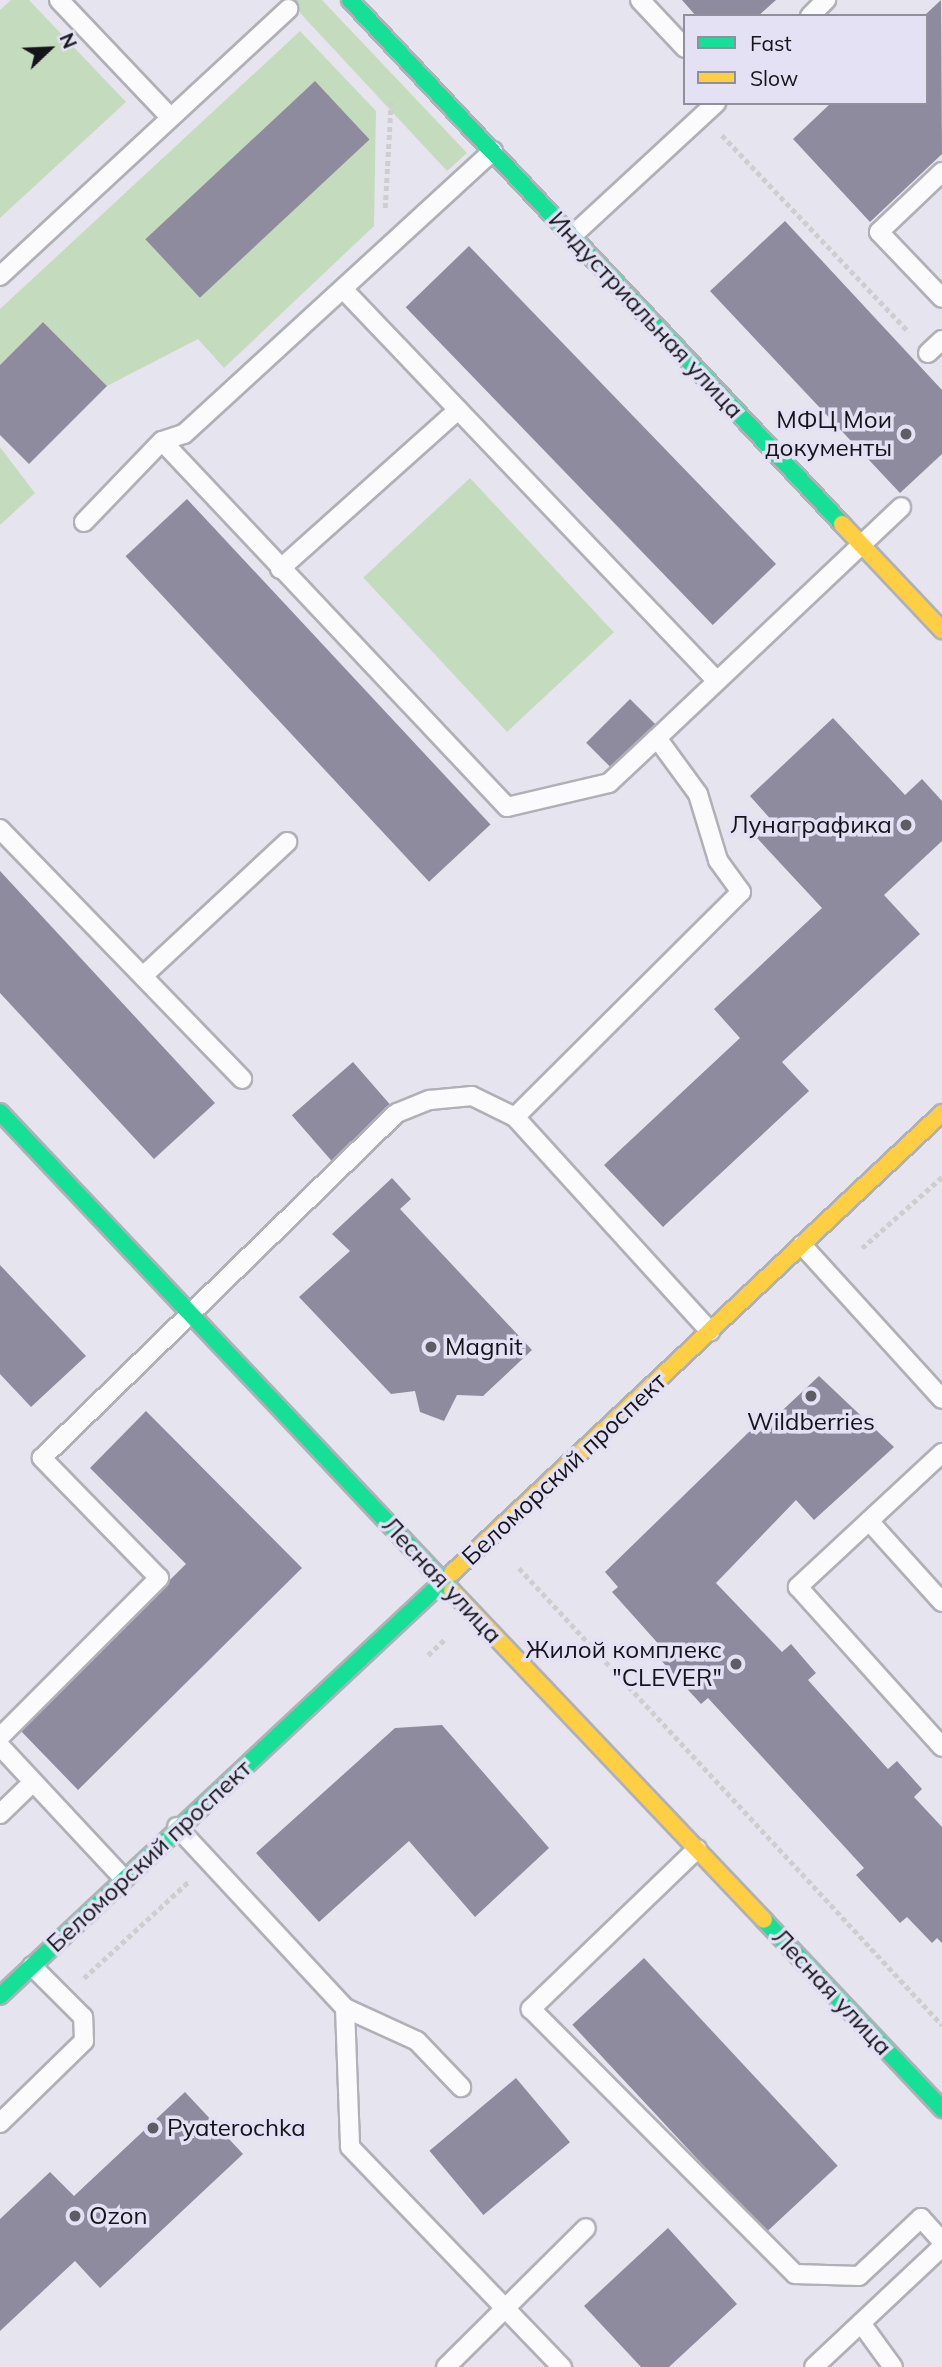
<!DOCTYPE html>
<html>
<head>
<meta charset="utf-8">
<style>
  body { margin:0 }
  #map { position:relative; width:942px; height:2367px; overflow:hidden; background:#e6e5ef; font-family:Mulish,sans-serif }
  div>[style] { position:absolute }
  .green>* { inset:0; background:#c4dcbd; transform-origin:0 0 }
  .building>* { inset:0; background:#8f8b9e; transform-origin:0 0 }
  .path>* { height:4.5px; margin-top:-2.25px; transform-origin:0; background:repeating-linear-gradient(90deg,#ceced0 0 5px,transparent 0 8.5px) }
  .roads { filter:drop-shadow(2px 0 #b0b0b7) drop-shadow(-2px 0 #b0b0b7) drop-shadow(0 2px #b0b0b7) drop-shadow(0 -2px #b0b0b7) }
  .lane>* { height:18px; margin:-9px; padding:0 9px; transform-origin:9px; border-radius:9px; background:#fbfbfd }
  .fast>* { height:16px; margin:-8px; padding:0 8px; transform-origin:8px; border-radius:8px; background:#16e098 }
  .slow>* { height:16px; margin:-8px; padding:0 8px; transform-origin:8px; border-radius:8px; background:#ffcf43 }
  .dots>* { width:19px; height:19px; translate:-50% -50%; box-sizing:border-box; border:4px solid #e3e1f3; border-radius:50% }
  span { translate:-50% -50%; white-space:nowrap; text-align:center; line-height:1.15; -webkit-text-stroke:7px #e3e1f3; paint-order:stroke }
  .street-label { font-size:24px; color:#14141a }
  .poi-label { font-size:24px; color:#14141a }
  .right { translate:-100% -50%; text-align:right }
  .left { translate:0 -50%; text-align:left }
  .legend { position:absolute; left:683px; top:14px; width:245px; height:91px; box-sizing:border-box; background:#e3e1f3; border:2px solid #908f9c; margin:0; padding:9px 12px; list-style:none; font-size:21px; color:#14141a }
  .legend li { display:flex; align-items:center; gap:14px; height:35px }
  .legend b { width:35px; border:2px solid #908f9c }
  .north { position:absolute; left:14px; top:14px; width:70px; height:70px; -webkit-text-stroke:5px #e3e1f3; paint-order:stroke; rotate:67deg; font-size:19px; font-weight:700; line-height:28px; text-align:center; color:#14141a }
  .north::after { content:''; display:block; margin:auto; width:24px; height:32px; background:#14141a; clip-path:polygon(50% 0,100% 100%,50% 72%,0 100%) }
</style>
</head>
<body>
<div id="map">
  <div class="green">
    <i style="clip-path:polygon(11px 0,29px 0,126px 102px,0 218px,0 10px)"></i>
    <i style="clip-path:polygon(288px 0,322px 0,467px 153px,447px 171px)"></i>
    <i style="clip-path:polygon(300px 31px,376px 111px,374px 226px,224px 368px,198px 339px,107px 386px,43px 322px,0 365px,0 309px)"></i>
    <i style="clip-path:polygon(0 447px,35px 493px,0 525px)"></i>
    <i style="left:470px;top:478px;width:211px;height:146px;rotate:47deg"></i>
  </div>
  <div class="building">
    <i style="clip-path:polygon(682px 0,776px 0,758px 16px,696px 16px)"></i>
    <i style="clip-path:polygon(941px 0,942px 154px,870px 222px,793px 139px,831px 103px,926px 103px,926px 14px)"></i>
    <i style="left:315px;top:81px;width:80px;height:232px;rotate:47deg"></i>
    <i style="clip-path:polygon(785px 221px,942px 390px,942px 454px,900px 493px,710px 291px)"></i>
    <i style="left:469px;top:246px;width:442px;height:88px;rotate:46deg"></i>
    <i style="clip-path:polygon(43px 322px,107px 386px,29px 464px,0 435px,0 365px)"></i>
    <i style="left:187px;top:499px;width:445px;height:84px;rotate:47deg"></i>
    <i style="left:630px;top:699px;width:38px;height:62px;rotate:45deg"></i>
    <i style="clip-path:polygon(833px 718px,905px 795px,922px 779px,942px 801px,942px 841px,884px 895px,920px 934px,782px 1062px,809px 1091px,663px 1227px,604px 1165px,740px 1038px,714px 1009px,822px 908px,757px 838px,774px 823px,750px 796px)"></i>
    <i style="clip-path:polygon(0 871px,215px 1103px,154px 1159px,0 993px)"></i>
    <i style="left:353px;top:1062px;width:61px;height:81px;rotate:49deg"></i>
    <i style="clip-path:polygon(392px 1178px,411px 1199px,400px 1209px,532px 1350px,483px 1396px,457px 1395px,444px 1421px,420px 1412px,415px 1391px,391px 1394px,299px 1297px,350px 1251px,332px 1234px)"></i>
    <i style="clip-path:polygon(0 1265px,86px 1356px,31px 1407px,0 1374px)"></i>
    <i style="clip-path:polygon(819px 1376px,894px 1447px,814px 1520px,796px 1500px,716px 1583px,782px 1652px,791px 1644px,816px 1673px,808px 1680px,888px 1769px,897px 1761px,922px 1789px,914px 1797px,942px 1827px,942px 1943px,937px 1938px,932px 1943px,907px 1917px,900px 1923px,856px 1875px,864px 1868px,708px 1698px,701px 1704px,656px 1655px,663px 1649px,612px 1592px,618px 1587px,605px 1572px,751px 1430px,756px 1435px)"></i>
    <i style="clip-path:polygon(146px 1411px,302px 1568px,78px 1790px,19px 1729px,186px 1564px,90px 1468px)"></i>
    <i style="clip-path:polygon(442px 1725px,549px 1848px,475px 1917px,409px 1841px,319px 1922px,256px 1853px,395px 1728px)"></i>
    <i style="left:644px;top:1958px;width:284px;height:98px;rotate:47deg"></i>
    <i style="left:516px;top:2078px;width:84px;height:113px;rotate:50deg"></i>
    <i style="clip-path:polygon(185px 2092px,243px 2154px,100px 2288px,75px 2261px,0 2331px,0 2219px,50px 2172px,74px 2196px)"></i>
    <i style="clip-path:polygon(668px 2228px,737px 2304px,669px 2367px,641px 2367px,584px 2306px)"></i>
  </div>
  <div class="path">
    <i style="left:722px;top:135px;width:272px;rotate:46.5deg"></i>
    <i style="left:385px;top:208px;width:107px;rotate:-86.8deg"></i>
    <i style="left:862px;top:1248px;width:107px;rotate:-41.6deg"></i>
    <i style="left:519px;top:1568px;width:623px;rotate:47.21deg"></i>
    <i style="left:428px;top:1655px;width:22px;rotate:-43deg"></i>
    <i style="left:84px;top:1978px;width:142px;rotate:-42.7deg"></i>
  </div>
  <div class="roads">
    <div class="lane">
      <i style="left:59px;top:0;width:161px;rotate:46.5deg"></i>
      <i style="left:640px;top:0;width:66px;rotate:46.8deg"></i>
      <i style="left:810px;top:16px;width:23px;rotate:-45deg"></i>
      <i style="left:942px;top:172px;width:87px;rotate:136.4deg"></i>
      <i style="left:879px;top:232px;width:91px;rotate:46.3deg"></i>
      <i style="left:573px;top:235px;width:195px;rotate:-42.7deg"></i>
      <i style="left:0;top:276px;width:393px;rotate:-42.8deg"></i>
      <i style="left:343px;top:289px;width:540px;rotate:46.35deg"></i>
      <i style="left:928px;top:353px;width:19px;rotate:-43deg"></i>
      <i style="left:162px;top:441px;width:503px;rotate:46.69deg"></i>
      <i style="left:507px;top:807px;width:105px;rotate:-13.2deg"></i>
      <i style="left:609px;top:783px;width:66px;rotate:-43.2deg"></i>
      <i style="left:84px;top:522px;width:112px;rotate:-46.1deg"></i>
      <i style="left:162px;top:441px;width:23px;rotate:-18deg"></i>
      <i style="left:184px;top:434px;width:419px;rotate:-42.5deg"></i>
      <i style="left:280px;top:569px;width:239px;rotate:-41.8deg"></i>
      <i style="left:0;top:829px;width:348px;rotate:45.9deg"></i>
      <i style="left:143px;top:976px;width:197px;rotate:-42.9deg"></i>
      <i style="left:515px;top:1117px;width:290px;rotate:47.7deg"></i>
      <i style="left:802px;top:1245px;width:208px;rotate:47.7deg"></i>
      <i style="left:942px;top:1453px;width:197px;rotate:137.1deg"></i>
      <i style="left:798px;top:1587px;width:215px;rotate:48deg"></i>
      <i style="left:869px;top:1521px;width:109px;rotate:48deg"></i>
      <i style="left:0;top:1737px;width:225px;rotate:-45deg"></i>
      <i style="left:159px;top:1578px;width:168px;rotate:-134.3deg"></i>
      <i style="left:42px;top:1458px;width:495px;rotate:-44.2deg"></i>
      <i style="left:397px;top:1113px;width:35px;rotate:-22deg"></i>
      <i style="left:430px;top:1100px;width:42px;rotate:-5.4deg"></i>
      <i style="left:472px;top:1096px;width:48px;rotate:26deg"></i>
      <i style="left:515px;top:1117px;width:319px;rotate:-44.9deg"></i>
      <i style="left:741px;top:892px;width:39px;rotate:-126deg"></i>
      <i style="left:718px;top:860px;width:69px;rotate:-106.9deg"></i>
      <i style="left:698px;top:794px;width:69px;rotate:-126.2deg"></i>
      <i style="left:657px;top:738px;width:336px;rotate:-43.4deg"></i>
      <i style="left:0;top:1746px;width:180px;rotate:47deg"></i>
      <i style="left:0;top:1814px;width:46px;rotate:-44.1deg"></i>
      <i style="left:177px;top:1827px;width:247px;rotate:47.1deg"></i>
      <i style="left:345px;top:2008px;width:139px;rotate:87.9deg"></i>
      <i style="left:350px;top:2147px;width:306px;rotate:46.1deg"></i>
      <i style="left:697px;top:1849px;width:231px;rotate:136.1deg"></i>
      <i style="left:531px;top:2009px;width:374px;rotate:45.1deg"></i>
      <i style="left:795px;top:2274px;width:64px;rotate:1.8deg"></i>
      <i style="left:859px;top:2276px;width:85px;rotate:-43.1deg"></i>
      <i style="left:921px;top:2218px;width:31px;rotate:48deg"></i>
      <i style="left:345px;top:2008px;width:79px;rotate:24.6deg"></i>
      <i style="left:417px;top:2041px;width:64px;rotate:46.3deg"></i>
      <i style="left:0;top:2123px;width:117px;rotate:-44.3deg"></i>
      <i style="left:84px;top:2041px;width:24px;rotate:-92deg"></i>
      <i style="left:83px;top:2017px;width:72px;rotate:-135deg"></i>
      <i style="left:861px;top:2323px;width:54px;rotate:54deg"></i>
      <i style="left:446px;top:2367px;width:197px;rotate:-44.8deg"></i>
      <i style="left:814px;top:2367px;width:175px;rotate:-43.2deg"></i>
    </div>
    <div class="fast">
      <i style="left:350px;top:0;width:719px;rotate:46.8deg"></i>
      <i style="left:0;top:1112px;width:659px;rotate:46.66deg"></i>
      <i style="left:764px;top:1920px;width:260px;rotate:46.7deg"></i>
      <i style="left:0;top:1996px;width:619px;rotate:-43.1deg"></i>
    </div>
    <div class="slow">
      <i style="left:842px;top:524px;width:146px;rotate:46.7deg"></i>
      <i style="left:452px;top:1573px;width:672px;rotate:-43.19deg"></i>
      <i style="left:452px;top:1591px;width:453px;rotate:46.5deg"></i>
    </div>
  </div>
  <div class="dots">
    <i style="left:906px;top:434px;background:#5e5d65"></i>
    <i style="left:906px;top:825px;background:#5e5d65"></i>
    <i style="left:431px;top:1347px;background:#5e5d65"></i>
    <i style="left:811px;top:1396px;background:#5e5d65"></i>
    <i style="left:736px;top:1664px;background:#5e5d65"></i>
    <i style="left:153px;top:2128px;background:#5e5d65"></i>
    <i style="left:75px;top:2216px;background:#5e5d65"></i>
  </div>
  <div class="street-label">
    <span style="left:646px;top:315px;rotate:47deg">Индустриальная улица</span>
    <span style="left:564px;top:1469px;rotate:-43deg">Беломорский проспект</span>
    <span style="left:442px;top:1580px;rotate:47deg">Лесная улица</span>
    <span style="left:149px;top:1856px;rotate:-43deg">Беломорский проспект</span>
    <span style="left:832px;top:1992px;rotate:47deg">Лесная улица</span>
  </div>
  <div class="poi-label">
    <span class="right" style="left:892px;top:434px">МФЦ Мои<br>документы</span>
    <span class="right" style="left:892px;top:825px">Лунаграфика</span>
    <span class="left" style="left:445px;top:1347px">Magnit</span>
    <span style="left:811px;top:1422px">Wildberries</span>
    <span class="right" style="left:722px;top:1664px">Жилой комплекс<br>"СLEVER"</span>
    <span class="left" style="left:167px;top:2128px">Pyaterochka</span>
    <span class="left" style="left:89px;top:2216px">Ozon</span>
  </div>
  <ul class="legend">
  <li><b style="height:9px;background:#16e098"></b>Fast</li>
  <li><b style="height:9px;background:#ffcf43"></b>Slow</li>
  </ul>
  <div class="north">N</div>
</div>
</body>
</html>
